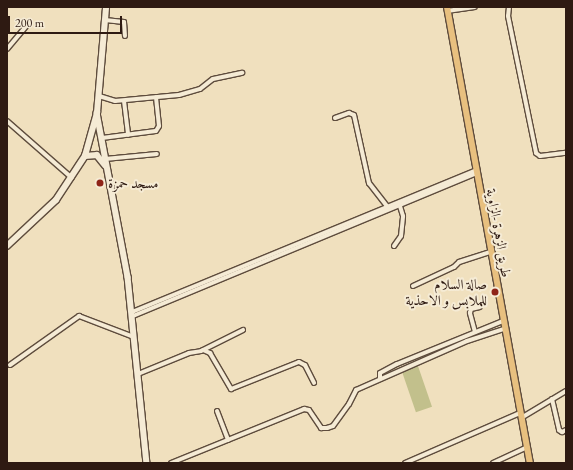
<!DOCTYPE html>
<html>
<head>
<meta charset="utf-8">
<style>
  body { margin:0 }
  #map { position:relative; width:573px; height:470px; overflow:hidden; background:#f0e0be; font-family:"EB Garamond",Amiri,serif }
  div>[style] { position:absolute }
  .green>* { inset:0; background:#c2c08c; transform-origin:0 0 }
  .roads { filter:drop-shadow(1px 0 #5e4c3d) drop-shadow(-1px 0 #5e4c3d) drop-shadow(0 1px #5e4c3d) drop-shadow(0 -1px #5e4c3d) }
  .street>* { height:4px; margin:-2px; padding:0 2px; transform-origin:2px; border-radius:2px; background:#f5ebd5 }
  .secondary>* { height:5.5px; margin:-2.75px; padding:0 2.75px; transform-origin:2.75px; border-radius:2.75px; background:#f5ebd5 }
  .primary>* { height:6px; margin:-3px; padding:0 3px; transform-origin:3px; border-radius:3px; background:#e8c07f }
  .dots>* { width:11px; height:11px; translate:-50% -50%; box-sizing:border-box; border:2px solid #f5ebd5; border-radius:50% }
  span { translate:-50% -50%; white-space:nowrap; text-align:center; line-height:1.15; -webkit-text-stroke:4px #f5ebd5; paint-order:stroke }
  .poi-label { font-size:14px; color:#2e1a12 }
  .left { translate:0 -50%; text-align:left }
  .right { translate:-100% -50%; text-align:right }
  .street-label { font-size:14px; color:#2e1a12 }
  .frame { position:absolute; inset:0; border:8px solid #2e1a12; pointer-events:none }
  .scale { position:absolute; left:8px; top:16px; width:114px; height:18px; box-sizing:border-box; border:2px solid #2e1a12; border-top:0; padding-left:5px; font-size:12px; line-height:14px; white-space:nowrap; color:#2e1a12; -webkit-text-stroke:3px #f5ebd5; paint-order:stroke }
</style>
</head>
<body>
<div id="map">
  <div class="green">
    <i style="left:418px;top:366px;width:43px;height:17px;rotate:71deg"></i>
  </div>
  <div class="roads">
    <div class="street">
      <i style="left:509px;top:7px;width:9px;rotate:96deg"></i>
      <i style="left:508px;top:16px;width:140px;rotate:78.4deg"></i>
      <i style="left:536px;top:153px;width:5px;rotate:37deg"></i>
      <i style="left:540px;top:156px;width:26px;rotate:-7deg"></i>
      <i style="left:447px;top:11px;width:28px;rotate:-8deg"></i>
      <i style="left:105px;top:20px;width:19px;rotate:6deg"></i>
      <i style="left:124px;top:22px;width:14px;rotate:86deg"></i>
      <i style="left:7px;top:49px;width:35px;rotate:-50deg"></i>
      <i style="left:99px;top:96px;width:17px;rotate:17deg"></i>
      <i style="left:115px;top:101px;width:64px;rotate:-5.4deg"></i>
      <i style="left:179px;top:95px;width:22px;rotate:-16deg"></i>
      <i style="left:200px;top:89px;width:16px;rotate:-38deg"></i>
      <i style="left:213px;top:79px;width:30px;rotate:-12deg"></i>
      <i style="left:124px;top:101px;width:34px;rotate:83deg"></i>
      <i style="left:335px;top:118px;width:15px;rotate:-20deg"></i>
      <i style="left:349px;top:113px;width:5px;rotate:22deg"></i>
      <i style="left:354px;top:115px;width:70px;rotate:77.6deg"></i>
      <i style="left:369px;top:183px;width:31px;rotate:52deg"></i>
      <i style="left:7px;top:121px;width:86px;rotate:41.2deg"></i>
      <i style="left:102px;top:138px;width:54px;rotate:-7.4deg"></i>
      <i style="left:156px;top:131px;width:6px;rotate:-59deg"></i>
      <i style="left:159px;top:126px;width:29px;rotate:-96deg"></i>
      <i style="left:105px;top:159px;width:52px;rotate:-5.5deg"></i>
      <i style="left:394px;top:246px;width:12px;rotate:-55deg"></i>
      <i style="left:401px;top:236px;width:20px;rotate:-84deg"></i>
      <i style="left:403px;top:216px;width:14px;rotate:-107deg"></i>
      <i style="left:413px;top:286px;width:45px;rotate:-24.9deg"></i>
      <i style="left:454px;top:267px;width:7px;rotate:-45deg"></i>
      <i style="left:459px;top:262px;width:33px;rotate:-18deg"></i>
      <i style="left:132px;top:312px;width:372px;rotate:-22.4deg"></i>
      <i style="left:133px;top:316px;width:372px;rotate:-22.6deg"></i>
      <i style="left:475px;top:332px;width:20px;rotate:-105deg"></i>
      <i style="left:470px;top:313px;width:4px;rotate:-76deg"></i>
      <i style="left:471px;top:309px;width:9px;rotate:-13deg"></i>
      <i style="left:203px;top:350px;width:8px;rotate:23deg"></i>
      <i style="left:210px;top:353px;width:42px;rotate:59.7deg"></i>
      <i style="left:231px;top:389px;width:73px;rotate:-21.7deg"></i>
      <i style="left:299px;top:362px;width:7px;rotate:27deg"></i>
      <i style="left:305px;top:365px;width:20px;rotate:63deg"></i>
      <i style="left:10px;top:365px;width:85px;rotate:-35.4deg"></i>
      <i style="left:79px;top:316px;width:59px;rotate:20.9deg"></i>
      <i style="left:138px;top:374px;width:55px;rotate:-22.4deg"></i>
      <i style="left:189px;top:353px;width:12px;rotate:-9deg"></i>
      <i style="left:201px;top:351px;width:47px;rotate:-26.6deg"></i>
      <i style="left:380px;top:379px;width:6px;rotate:-90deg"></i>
      <i style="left:380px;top:373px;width:19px;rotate:-28deg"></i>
      <i style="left:397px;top:364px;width:114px;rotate:-22.1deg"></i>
      <i style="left:552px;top:399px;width:32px;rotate:77deg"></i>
      <i style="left:559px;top:430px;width:4px;rotate:34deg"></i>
      <i style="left:562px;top:432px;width:4px;rotate:-27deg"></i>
      <i style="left:217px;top:411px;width:31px;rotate:69deg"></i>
      <i style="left:521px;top:418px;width:52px;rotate:-31deg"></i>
      <i style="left:171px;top:463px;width:144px;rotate:-22.1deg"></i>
      <i style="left:304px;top:409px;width:5px;rotate:11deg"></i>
      <i style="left:309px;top:410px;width:22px;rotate:56deg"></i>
      <i style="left:321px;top:428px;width:6px"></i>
      <i style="left:327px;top:428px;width:6px;rotate:-18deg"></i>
      <i style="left:333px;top:426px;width:27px;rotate:-54deg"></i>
      <i style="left:349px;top:404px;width:16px;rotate:-63deg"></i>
      <i style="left:356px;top:390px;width:121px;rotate:-23.8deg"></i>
      <i style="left:467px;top:341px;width:39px;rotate:-18deg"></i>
      <i style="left:405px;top:463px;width:125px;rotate:-23.5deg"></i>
      <i style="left:493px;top:463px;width:38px;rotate:-25deg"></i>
    </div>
    <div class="secondary">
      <i style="left:97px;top:113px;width:167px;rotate:79.3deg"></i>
      <i style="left:128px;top:277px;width:187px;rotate:84.2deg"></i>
      <i style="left:85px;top:156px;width:12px;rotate:-5deg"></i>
      <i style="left:97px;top:155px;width:13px;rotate:51deg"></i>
      <i style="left:7px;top:246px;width:67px;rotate:-43.2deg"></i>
      <i style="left:56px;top:200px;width:53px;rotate:-56.6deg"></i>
      <i style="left:85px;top:156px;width:45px;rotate:-74.4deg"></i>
      <i style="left:97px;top:113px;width:106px;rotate:-85.1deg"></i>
    </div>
    <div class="primary">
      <i style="left:447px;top:7px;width:463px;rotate:79.7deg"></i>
    </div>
  </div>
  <div class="dots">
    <i style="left:100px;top:183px;background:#8f2418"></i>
    <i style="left:495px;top:292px;background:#8f2418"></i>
  </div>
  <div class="poi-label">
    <span class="left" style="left:108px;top:183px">مسجد حمزة</span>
    <span class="right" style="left:487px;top:292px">صالة السلام<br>للملابس و الاحذية</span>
  </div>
  <div class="street-label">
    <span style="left:499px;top:233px;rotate:80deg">طريق الزهرة -الزاوية</span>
  </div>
  <div class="frame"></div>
  <div class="scale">200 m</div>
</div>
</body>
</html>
